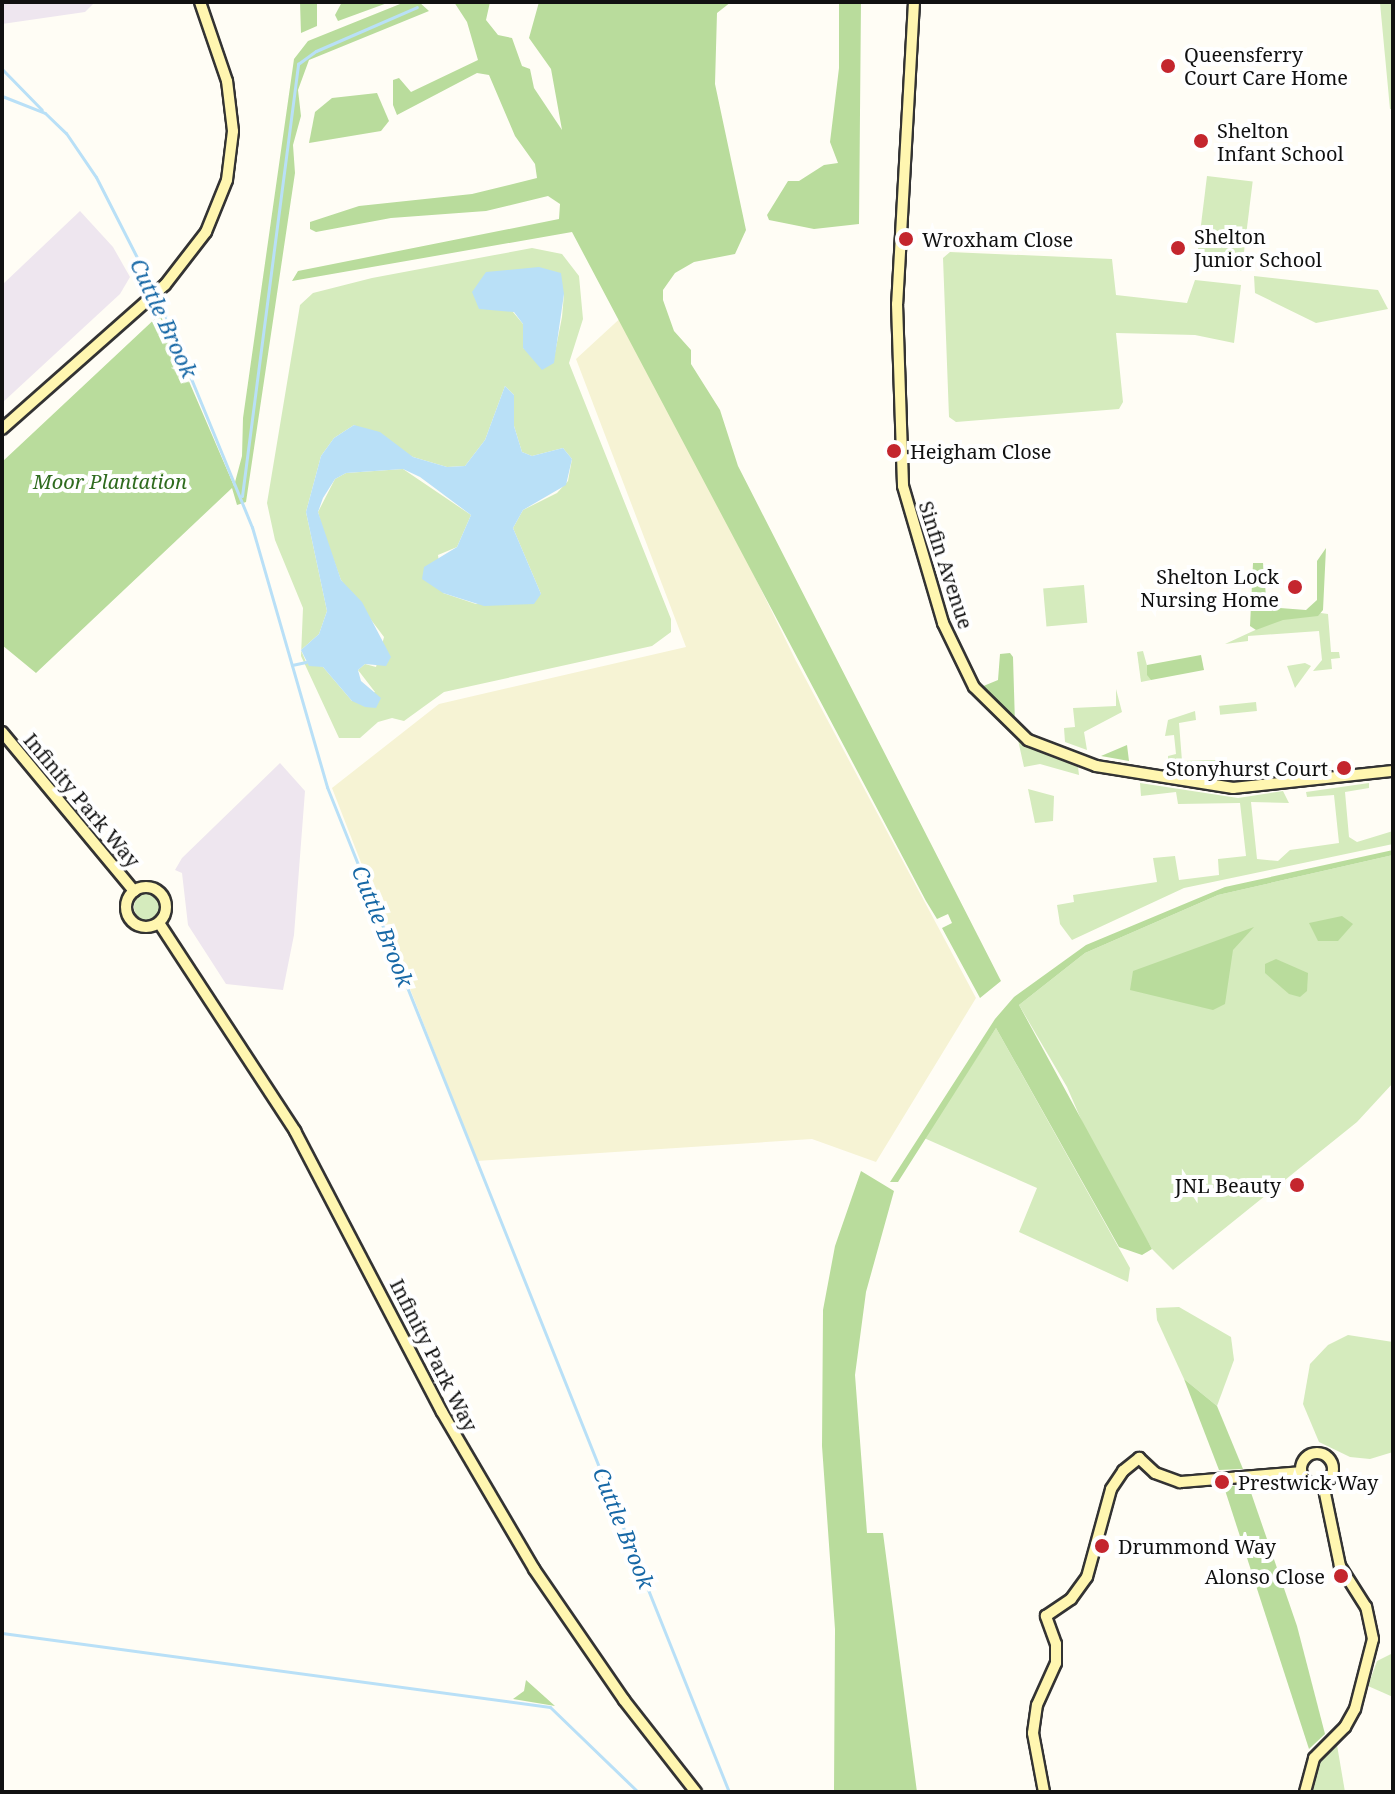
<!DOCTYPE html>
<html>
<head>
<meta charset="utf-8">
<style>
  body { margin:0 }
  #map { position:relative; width:1395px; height:1794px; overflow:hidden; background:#fffdf5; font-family:"Noto Serif",serif }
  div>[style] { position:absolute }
  .industrial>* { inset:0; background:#eee6ef }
  .farmland>* { inset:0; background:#f6f3d4 }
  .green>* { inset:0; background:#d5ebbd; transform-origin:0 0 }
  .round { border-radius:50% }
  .forest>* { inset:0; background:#b9dc9c }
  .water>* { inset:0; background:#b9e0f7 }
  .stream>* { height:3px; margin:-1.5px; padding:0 1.5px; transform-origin:1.5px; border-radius:1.5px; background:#b9e0f7 }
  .roads { filter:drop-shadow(2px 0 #333) drop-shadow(-2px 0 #333) drop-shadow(0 2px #333) drop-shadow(0 -2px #333) }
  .secondary>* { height:10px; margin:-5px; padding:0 5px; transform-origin:5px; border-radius:5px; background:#fff6b0 }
  .secondary>.ring { margin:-5px; padding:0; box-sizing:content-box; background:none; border:10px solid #fff6b0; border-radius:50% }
  .dots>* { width:22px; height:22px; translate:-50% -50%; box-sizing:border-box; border:4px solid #fff; border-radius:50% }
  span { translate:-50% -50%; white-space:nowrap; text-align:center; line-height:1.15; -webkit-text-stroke:8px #fff; paint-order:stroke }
  .poi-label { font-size:20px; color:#111 }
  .left { translate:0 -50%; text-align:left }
  .right { translate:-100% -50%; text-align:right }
  .park-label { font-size:20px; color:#2f6b1f; font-style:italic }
  .street-label { font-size:20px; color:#111 }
  .water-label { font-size:22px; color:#1768a6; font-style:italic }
  .frame { position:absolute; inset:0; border:4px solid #111; pointer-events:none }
</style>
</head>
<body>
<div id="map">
  <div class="industrial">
    <i style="clip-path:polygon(2px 2px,95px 2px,85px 12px,2px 24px)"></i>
    <i style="clip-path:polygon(80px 211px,113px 247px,130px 277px,120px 294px,2px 403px,2px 285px)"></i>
    <i style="clip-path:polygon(280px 763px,305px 791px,294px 935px,283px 990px,226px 984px,188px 925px,182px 873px,175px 870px,182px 858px)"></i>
  </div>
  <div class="farmland">
    <i style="clip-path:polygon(626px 313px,796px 661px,976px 998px,876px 1162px,812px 1139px,477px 1161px,332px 788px,439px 704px,686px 647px,576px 359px)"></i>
  </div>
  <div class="green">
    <i style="clip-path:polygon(1393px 2px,1393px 109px,1390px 109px,1380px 3px)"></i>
    <i style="left:1207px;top:176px;width:46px;height:90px;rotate:7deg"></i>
    <i style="clip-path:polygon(evenodd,532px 248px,562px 254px,579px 276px,583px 319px,569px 363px,671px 619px,671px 632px,652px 646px,444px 692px,404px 721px,392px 718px,378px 722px,360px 738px,339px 738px,301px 656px,303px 608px,275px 540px,267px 503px,300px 305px,313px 293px,372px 278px,532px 248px,564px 294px,562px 317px,553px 363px,523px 348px,523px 324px,513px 312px,564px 294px,532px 248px,505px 386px,514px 395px,514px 426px,522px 452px,532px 456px,563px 448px,572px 459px,568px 481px,557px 493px,523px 510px,513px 528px,541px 594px,476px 604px,443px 593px,438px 555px,457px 547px,471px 515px,403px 469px,346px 473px,335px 479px,318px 512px,323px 531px,341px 580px,384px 637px,376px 667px,365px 664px,358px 670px,375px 692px,352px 701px,323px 667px,306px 662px,301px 650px,319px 634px,327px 611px,306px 512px,321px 456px,334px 438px,354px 425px,413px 457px,447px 467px,465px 466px,485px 440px,505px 386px)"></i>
    <i style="clip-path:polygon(950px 252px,1112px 259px,1116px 295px,1187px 303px,1195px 280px,1241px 285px,1234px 343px,1195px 335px,1116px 333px,1123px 402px,1119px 409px,956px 422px,949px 417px,943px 258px)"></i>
    <i style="clip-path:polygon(1254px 276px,1378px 290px,1388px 309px,1316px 323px,1255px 293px)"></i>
    <i style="left:1084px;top:585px;width:38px;height:41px;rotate:85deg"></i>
    <i style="clip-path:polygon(1321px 613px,1328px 614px,1331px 652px,1339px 652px,1340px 658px,1331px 659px,1332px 669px,1313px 671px,1322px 660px,1319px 631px,1248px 636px,1248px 641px,1225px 644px,1281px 618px)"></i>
    <i style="clip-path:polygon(1143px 651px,1151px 680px,1141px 682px,1137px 652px)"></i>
    <i style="clip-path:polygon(1305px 663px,1311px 666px,1295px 688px,1287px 666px)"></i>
    <i style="clip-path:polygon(1116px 689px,1122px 712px,1084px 732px,1087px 750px,1065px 742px,1064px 728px,1075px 727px,1073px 708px,1116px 706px)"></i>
    <i style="left:1256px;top:702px;width:9px;height:37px;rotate:84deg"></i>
    <i style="clip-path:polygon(1195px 711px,1196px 720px,1179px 723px,1182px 761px,1216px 760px,1215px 774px,1168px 762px,1168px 756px,1176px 754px,1174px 735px,1165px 736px,1168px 720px)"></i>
    <i style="clip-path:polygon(1018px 740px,1078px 767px,1079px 775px,1040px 764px,1024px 767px)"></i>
    <i style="clip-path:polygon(1140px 783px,1238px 798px,1283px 791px,1289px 803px,1251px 802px,1257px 859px,1278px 861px,1290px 850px,1339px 843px,1334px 795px,1307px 797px,1306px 792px,1369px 783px,1369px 788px,1345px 792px,1349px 837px,1357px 842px,1393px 831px,1393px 844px,1184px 888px,1072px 940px,1060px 924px,1057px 905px,1074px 902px,1073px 895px,1157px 882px,1153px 858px,1175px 856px,1179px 880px,1219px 875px,1218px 859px,1246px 856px,1240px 803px,1178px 804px,1176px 792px,1141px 796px)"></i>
    <i style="clip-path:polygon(1028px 789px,1054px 796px,1053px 821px,1035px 823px)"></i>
    <i style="clip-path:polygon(1393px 855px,1393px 1083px,1357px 1122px,1173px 1270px,1152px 1249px,1097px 1156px,1067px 1087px,1019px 1005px,1085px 953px,1218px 895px)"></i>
    <i class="round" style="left:134px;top:894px;width:26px;height:26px"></i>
    <i style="clip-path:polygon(996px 1028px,1130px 1268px,1128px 1282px,1019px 1232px,1037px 1188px,924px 1138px)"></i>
    <i style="clip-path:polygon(1179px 1307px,1231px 1337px,1234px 1360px,1217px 1406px,1184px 1379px,1157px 1320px,1156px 1308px)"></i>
    <i style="clip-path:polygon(1348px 1335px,1393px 1342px,1393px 1452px,1370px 1459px,1350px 1457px,1319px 1442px,1303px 1404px,1310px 1364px,1328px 1345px)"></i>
    <i style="clip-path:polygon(1393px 1653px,1393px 1697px,1368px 1686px,1377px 1661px)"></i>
    <i style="clip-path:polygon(1337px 1745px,1345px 1792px,1310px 1792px,1316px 1767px)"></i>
  </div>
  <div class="forest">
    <i style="clip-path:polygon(300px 2px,317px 2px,317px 26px,301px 33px)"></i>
    <i style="clip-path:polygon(342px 2px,390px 2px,338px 21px,335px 15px)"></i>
    <i style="clip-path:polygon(405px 2px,419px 2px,429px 11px,309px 60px,298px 90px,301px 116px,293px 145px,295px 173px,246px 502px,237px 505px,232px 488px,36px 673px,2px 645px,2px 462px,160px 314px,234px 486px,242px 456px,243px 418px,294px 59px,308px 41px)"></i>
    <i style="clip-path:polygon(454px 2px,490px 2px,486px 20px,498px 35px,512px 38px,522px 66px,530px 69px,534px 88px,562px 130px,551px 69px,529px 38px,539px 2px,731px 2px,717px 13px,715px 84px,746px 230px,735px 254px,694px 262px,675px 273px,663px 290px,663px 300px,674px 331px,691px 350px,691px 364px,720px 410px,738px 466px,1001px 981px,980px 998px,942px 928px,952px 923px,948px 914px,937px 919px,926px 901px,572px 232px,292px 281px,298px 271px,559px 219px,560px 204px,548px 196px,486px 211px,391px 218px,316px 232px,310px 229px,310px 222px,359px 206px,472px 194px,537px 178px,535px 164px,515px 136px,489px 75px,477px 73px,397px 115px,393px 105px,393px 80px,399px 78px,411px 92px,478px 60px,467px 22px)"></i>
    <i style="clip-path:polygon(839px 2px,861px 2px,859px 224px,814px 229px,769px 220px,767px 215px,788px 181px,799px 181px,824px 165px,838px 163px,830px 142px,839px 68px)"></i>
    <i style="clip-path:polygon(377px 93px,389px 121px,381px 131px,309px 143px,315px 112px,332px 98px)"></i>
    <i style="clip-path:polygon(1326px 548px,1323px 610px,1318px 616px,1283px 620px,1256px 630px,1250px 626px,1253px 563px,1263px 563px,1267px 607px,1306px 610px,1317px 600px,1317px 561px)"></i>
    <i style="clip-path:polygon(1010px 653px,1013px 657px,1015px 724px,981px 687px,998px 680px,1000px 654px)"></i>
    <i style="clip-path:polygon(1201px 655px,1204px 670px,1151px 680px,1147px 675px,1147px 665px)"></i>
    <i style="clip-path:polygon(1127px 745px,1129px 761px,1101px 756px)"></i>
    <i style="clip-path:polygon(1393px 850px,1393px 855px,1218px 895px,1085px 953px,1019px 1005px,1152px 1249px,1142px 1255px,1119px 1247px,996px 1028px,898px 1182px,890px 1182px,995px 1019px,1014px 997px,1086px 945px,1225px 887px)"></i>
    <i style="clip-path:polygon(1342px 916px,1353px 924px,1338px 941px,1318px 941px,1309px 923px)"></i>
    <i style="clip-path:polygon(1254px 927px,1233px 950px,1225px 1004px,1213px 1010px,1130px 990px,1133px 971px)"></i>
    <i style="clip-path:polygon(1276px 959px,1308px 973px,1307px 991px,1300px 997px,1289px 994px,1265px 973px,1265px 964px)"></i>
    <i style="clip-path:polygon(861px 1171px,894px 1191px,866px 1292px,855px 1375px,867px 1533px,883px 1533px,917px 1792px,834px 1792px,835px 1629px,822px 1446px,823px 1310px,835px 1246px)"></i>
    <i style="clip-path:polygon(1184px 1379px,1217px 1406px,1243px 1469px,1219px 1470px)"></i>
    <i style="clip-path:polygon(1248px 1484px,1297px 1626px,1325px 1734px,1309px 1749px,1224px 1487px)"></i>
    <i style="clip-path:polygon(526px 1680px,555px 1706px,513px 1699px,524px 1691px)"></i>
  </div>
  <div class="water">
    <i style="clip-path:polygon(539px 267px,561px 273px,564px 294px,554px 363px,542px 370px,523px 348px,523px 324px,514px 312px,479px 309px,472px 292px,486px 272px)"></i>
    <i style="clip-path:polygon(505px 386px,514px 395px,514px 426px,522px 452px,532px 456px,563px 448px,572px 459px,566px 485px,523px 510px,513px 528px,541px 594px,534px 604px,484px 606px,443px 593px,422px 579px,424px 567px,457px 547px,471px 515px,420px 477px,403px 469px,346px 473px,335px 479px,323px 498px,318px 512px,341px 580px,362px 602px,391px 657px,386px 666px,365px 664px,358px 670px,361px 681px,381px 698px,376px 708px,365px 707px,352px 701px,323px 667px,309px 666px,301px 650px,319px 634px,327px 611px,306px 512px,321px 456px,334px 438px,354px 425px,380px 432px,413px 457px,447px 467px,465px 466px,485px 440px)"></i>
  </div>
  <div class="stream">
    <i style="left:2px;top:69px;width:57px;rotate:45.7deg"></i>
    <i style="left:2px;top:96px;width:46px;rotate:21.6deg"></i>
    <i style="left:45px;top:113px;width:29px;rotate:44deg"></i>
    <i style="left:66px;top:133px;width:53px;rotate:55.7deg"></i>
    <i style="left:96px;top:177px;width:128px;rotate:63deg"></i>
    <i style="left:158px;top:298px;width:248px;rotate:67.7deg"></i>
    <i style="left:252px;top:527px;width:271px;rotate:73.9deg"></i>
    <i style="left:327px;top:787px;width:1082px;rotate:68.2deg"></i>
    <i style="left:242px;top:496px;width:436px;rotate:-82.6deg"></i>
    <i style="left:298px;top:64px;width:22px;rotate:-36deg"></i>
    <i style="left:316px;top:51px;width:110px;rotate:-23.5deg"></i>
    <i style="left:292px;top:665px;width:14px;rotate:-12deg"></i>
    <i style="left:2px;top:1633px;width:553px;rotate:7.69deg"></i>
    <i style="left:550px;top:1707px;width:122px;rotate:44deg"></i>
  </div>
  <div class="roads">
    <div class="secondary">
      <i style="left:914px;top:2px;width:302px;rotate:93.2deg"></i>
      <i style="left:897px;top:304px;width:182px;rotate:88.1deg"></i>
      <i style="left:903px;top:486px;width:143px;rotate:73.7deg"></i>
      <i style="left:943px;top:623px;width:71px;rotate:64.2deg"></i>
      <i style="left:974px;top:687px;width:76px;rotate:44.5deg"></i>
      <i style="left:1028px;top:740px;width:73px;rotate:20.9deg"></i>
      <i style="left:1096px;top:766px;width:139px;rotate:9.1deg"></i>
      <i style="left:1233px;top:788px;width:161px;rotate:-6.1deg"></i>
      <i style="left:2px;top:429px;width:217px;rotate:-41.5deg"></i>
      <i style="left:165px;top:285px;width:67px;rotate:-52.3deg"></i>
      <i style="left:206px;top:232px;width:56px;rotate:-68deg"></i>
      <i style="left:227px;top:180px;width:49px;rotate:-83deg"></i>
      <i style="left:233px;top:131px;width:50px;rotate:-96.8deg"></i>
      <i style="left:227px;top:81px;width:83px;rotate:-108.9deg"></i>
      <i style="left:2px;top:732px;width:207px;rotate:50.3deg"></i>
      <i class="ring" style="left:126px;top:887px;width:30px;height:30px"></i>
      <i style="left:159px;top:923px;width:249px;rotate:56.8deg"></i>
      <i style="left:295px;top:1131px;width:317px;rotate:62.4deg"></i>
      <i style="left:442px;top:1412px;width:182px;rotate:59.6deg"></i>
      <i style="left:534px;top:1569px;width:159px;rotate:55.5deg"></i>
      <i style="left:624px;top:1700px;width:117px;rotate:52deg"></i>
      <i class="ring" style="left:1301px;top:1453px;width:22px;height:22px"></i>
      <i style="left:1044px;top:1792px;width:60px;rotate:-100.6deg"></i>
      <i style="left:1033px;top:1733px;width:28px;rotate:-82deg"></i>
      <i style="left:1037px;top:1705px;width:46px;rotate:-65.7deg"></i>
      <i style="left:1056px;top:1663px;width:19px;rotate:-90deg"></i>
      <i style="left:1056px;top:1644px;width:30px;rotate:-110deg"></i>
      <i style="left:1046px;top:1616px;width:30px;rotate:-34deg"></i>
      <i style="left:1071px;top:1599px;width:27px;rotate:-54deg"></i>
      <i style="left:1087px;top:1577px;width:91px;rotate:-74.7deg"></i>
      <i style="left:1111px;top:1489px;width:22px;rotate:-56deg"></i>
      <i style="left:1123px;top:1471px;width:21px;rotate:-39deg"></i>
      <i style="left:1139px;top:1458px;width:22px;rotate:43deg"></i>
      <i style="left:1155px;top:1473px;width:27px;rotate:20deg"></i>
      <i style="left:1180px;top:1482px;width:121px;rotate:-4.7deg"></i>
      <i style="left:1305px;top:1792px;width:35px;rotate:-75deg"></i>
      <i style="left:1314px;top:1758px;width:44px;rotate:-45deg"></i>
      <i style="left:1345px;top:1727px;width:21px;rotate:-61deg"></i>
      <i style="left:1355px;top:1709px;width:72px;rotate:-75.6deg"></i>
      <i style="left:1373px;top:1639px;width:33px;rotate:-102deg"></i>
      <i style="left:1366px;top:1607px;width:49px;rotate:-122.4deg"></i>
      <i style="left:1340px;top:1566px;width:84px;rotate:-101.7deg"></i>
    </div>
  </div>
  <div class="dots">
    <i style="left:1168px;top:66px;background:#c4262e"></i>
    <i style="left:1201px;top:141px;background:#c4262e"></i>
    <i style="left:906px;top:239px;background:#c4262e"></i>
    <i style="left:1178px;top:248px;background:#c4262e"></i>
    <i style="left:894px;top:451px;background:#c4262e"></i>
    <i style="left:1295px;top:587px;background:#c4262e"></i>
    <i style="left:1344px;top:768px;background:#c4262e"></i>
    <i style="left:1297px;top:1185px;background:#c4262e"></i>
    <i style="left:1222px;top:1482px;background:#c4262e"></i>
    <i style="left:1102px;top:1546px;background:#c4262e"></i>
    <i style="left:1341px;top:1576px;background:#c4262e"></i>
  </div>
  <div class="poi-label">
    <span class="left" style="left:1184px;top:66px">Queensferry<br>Court Care Home</span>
    <span class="left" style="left:1217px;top:142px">Shelton<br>Infant School</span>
    <span class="left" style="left:1194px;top:248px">Shelton<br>Junior School</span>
    <span class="left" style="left:922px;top:239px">Wroxham Close</span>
    <span class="left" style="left:910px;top:451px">Heigham Close</span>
    <span class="right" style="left:1279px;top:588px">Shelton Lock<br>Nursing Home</span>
    <span class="right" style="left:1328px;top:768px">Stonyhurst Court</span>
    <span class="right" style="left:1281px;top:1185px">JNL Beauty</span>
    <span class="left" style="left:1238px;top:1482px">Prestwick Way</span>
    <span class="left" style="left:1118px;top:1546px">Drummond Way</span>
    <span class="right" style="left:1325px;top:1576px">Alonso Close</span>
  </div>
  <div class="park-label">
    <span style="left:110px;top:481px">Moor Plantation</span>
  </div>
  <div class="street-label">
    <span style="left:946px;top:565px;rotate:72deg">Sinfin Avenue</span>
    <span style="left:82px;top:800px;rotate:50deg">Infinity Park Way</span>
    <span style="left:434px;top:1355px;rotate:63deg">Infinity Park Way</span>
  </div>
  <div class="water-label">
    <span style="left:164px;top:318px;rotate:65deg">Cuttle Brook</span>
    <span style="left:383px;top:926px;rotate:68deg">Cuttle Brook</span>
    <span style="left:624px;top:1528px;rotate:68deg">Cuttle Brook</span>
  </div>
  <div class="frame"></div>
</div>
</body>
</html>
